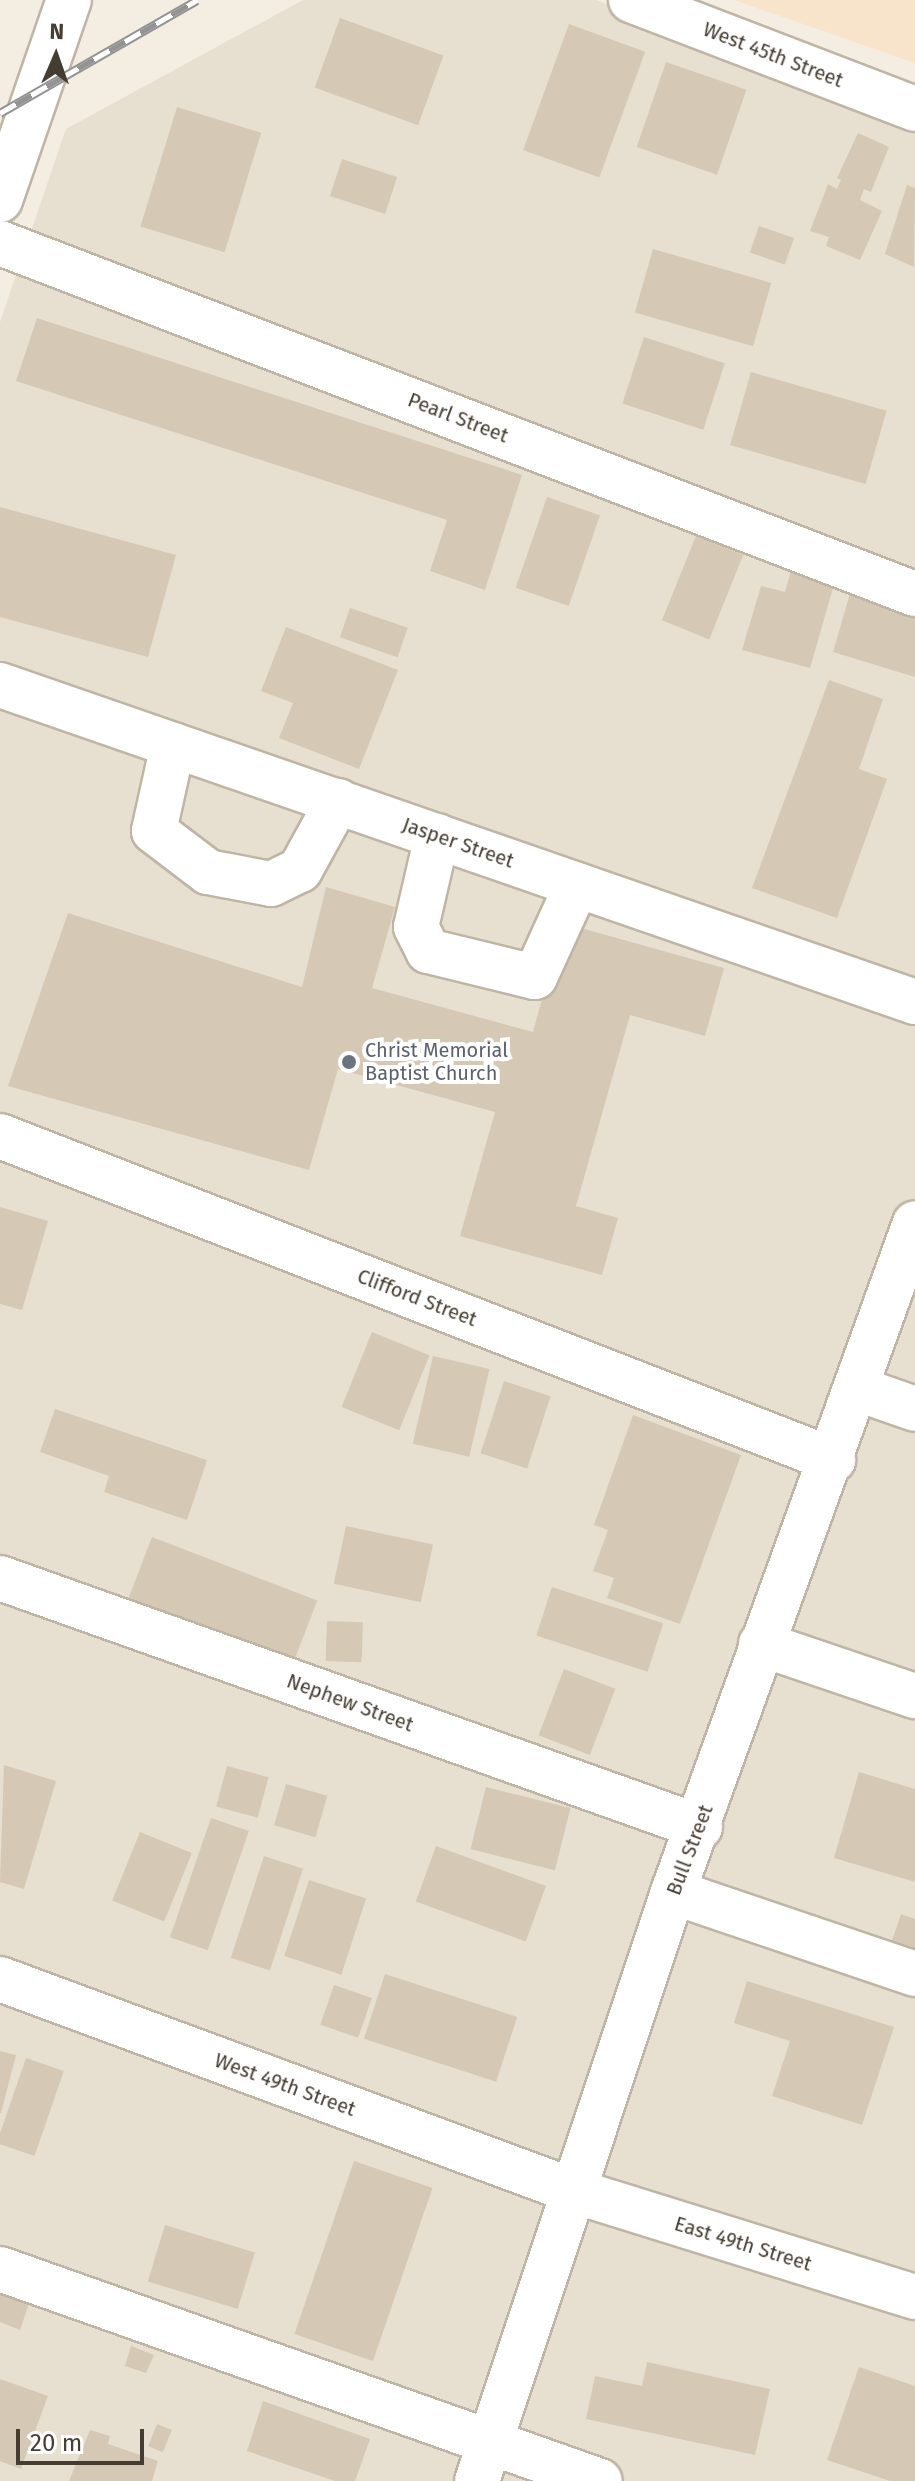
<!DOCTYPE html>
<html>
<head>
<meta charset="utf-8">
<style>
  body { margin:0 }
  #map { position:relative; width:915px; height:2481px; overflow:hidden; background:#f3ede2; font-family:"Fira Sans",sans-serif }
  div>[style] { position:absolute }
  .residential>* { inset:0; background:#e7dfcf }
  .commercial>* { inset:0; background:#f8e4ca }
  .building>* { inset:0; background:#d5c9b6; transform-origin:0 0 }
  .roads { filter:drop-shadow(2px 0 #bfb5a4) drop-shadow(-2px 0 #bfb5a4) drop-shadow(0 2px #bfb5a4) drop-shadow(0 -2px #bfb5a4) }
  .minor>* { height:44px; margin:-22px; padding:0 22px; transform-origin:22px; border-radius:22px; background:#fff }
  .rail>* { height:9px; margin-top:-4.5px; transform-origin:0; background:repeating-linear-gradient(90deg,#fff 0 18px,#939393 0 36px); box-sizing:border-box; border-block:2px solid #939393 }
  .dots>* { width:22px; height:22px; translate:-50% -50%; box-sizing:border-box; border:4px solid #fff; border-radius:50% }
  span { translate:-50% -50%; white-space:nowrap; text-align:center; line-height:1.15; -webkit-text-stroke:8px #fff; paint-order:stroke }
  .street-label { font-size:20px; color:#453d32 }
  .worship-label { font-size:20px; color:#5b616d }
  .left { translate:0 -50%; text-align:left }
  .north { position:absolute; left:16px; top:16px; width:80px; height:80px; -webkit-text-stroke:6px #fff; paint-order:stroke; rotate:2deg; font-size:22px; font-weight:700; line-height:32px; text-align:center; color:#453d32 }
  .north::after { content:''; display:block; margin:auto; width:28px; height:36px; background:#453d32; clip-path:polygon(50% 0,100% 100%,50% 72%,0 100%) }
  .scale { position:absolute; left:16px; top:2429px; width:128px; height:36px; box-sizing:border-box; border:4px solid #453d32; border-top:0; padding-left:10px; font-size:24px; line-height:28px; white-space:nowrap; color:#453d32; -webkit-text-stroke:6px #fff; paint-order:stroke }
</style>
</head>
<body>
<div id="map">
  <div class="residential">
    <i style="clip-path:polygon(303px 0,596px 0,915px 126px,915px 2481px,0 2481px,0 322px,66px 129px)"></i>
  </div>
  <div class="commercial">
    <i style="clip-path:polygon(734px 0,915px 0,915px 63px)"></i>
  </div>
  <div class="building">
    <i style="left:340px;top:18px;width:110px;height:74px;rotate:20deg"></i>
    <i style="left:569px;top:24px;width:81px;height:134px;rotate:20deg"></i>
    <i style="left:666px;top:62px;width:85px;height:90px;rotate:19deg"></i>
    <i style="left:177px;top:107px;width:88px;height:125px;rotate:17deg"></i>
    <i style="clip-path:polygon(858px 133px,889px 147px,871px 192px,864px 189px,860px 200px,882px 211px,860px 260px,826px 246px,829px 237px,810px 231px,828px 184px,837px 189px,841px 180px,837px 178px)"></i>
    <i style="left:342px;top:159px;width:58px;height:39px;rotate:18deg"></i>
    <i style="clip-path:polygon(907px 185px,915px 188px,914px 267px,885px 254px)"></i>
    <i style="left:759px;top:226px;width:37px;height:28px;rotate:19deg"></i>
    <i style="left:653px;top:249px;width:123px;height:66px;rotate:16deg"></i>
    <i style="clip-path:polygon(37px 318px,522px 475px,485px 590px,430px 571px,447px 520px,16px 381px)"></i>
    <i style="left:644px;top:337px;width:85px;height:70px;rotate:18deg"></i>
    <i style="left:751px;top:372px;width:141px;height:76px;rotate:16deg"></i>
    <i style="left:547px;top:497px;width:56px;height:96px;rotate:19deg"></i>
    <i style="clip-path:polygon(0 507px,176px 555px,148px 657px,0 617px)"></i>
    <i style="left:696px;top:536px;width:51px;height:91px;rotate:22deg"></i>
    <i style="clip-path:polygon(792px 568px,835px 581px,810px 668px,742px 650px,761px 586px,785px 592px)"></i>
    <i style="clip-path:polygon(851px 590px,915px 609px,915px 677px,833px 652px)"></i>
    <i style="left:350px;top:608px;width:61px;height:31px;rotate:19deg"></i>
    <i style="clip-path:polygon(286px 627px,398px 670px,359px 769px,279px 738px,293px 703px,261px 691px)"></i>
    <i style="clip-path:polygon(829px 680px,883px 699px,859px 769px,887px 779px,837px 918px,752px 888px)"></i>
    <i style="clip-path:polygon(326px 887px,395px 907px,372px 988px,533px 1032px,563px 923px,724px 968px,705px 1036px,630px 1015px,576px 1206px,618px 1218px,602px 1275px,460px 1236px,495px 1112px,338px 1069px,309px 1170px,8px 1086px,68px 913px,302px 987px)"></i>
    <i style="clip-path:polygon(0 1207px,48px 1221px,22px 1310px,0 1304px)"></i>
    <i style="left:372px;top:1332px;width:62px;height:81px;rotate:22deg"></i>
    <i style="left:433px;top:1356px;width:58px;height:90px;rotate:13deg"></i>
    <i style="left:504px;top:1381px;width:49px;height:76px;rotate:18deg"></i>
    <i style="clip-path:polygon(55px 1409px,207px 1460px,187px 1520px,104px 1492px,109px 1476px,40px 1452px)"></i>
    <i style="clip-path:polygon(633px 1415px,741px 1455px,680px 1624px,607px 1598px,614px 1578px,593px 1571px,608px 1530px,594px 1525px)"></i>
    <i style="left:346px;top:1526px;width:89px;height:59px;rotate:12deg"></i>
    <i style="left:152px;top:1537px;width:177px;height:66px;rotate:21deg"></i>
    <i style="left:552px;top:1587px;width:117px;height:51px;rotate:18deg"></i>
    <i style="left:327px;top:1621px;width:36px;height:40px;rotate:2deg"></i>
    <i style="left:564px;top:1669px;width:55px;height:71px;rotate:21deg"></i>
    <i style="clip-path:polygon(4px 1765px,56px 1781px,24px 1889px,0 1882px)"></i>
    <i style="left:227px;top:1766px;width:43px;height:42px;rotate:15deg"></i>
    <i style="clip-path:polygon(859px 1772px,915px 1789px,915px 1882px,834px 1858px)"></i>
    <i style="left:286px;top:1784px;width:43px;height:43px;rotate:16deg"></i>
    <i style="left:486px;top:1787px;width:87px;height:64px;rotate:14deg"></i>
    <i style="left:211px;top:1818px;width:40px;height:126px;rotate:19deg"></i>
    <i style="left:140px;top:1832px;width:56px;height:74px;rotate:22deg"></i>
    <i style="left:436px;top:1846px;width:117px;height:59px;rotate:20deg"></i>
    <i style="left:264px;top:1856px;width:41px;height:107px;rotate:18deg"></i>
    <i style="left:309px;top:1880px;width:60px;height:80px;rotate:18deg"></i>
    <i style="clip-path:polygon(901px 1914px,915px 1919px,915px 1964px,887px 1955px)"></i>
    <i style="left:385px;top:1974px;width:139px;height:68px;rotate:18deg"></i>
    <i style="clip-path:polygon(747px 1981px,894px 2027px,862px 2125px,772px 2096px,790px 2041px,734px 2023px)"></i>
    <i style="left:334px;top:1985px;width:40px;height:42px;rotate:19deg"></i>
    <i style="clip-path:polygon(0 2051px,16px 2055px,1px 2113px,0 2113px)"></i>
    <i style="left:26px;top:2058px;width:40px;height:90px;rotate:19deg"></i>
    <i style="left:354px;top:2161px;width:83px;height:183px;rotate:19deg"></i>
    <i style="left:165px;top:2225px;width:94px;height:59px;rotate:17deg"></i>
    <i style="clip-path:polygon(0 2280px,33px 2292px,20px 2330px,0 2322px)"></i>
    <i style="clip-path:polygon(131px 2346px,154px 2355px,146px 2373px,125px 2366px)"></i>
    <i style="clip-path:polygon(647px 2362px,770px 2389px,755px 2455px,586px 2419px,595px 2376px,642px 2386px)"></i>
    <i style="clip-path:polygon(859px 2367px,915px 2386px,915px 2481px,890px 2481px,827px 2460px)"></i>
    <i style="clip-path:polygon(0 2379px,48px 2396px,21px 2469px,0 2461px)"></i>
    <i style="clip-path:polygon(263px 2401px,370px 2439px,355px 2481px,335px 2481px,247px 2451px)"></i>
    <i style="left:157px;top:2424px;width:16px;height:24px;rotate:22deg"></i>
    <i style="clip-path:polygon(90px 2430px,110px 2436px,108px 2444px,158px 2461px,152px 2481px,69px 2481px)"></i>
  </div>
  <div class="roads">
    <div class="minor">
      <i style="left:631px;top:0;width:304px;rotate:21deg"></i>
      <i style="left:0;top:200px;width:212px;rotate:-71deg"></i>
      <i style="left:0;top:243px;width:980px;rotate:20.99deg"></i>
      <i style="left:0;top:685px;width:968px;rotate:19.11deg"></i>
      <i style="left:173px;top:745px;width:88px;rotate:102.5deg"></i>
      <i style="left:154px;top:831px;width:68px;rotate:37.2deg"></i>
      <i style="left:208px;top:872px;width:64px;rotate:10.8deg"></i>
      <i style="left:271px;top:884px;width:32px;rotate:-26deg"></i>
      <i style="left:300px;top:870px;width:79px;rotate:-61.2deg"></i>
      <i style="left:437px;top:836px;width:93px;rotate:103deg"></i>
      <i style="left:416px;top:927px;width:27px;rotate:63deg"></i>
      <i style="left:428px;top:951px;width:110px;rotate:13.7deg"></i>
      <i style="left:535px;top:977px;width:101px;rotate:-65.5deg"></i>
      <i style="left:0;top:1136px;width:894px;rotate:21.25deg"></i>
      <i style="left:858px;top:1389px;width:60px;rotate:19.3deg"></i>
      <i style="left:0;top:1578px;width:743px;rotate:19.58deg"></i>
      <i style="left:761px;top:1644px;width:163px;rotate:18.7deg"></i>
      <i style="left:673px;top:1892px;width:256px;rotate:18.7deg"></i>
      <i style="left:0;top:1979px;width:609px;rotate:20.28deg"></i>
      <i style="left:571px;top:2190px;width:360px;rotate:17.3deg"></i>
      <i style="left:0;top:2269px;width:636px;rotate:19.46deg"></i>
      <i style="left:477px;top:2481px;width:621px;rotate:-71.59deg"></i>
      <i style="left:673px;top:1892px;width:711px;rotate:-70.11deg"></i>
    </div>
  </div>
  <div class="rail">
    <i style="left:0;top:113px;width:227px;rotate:-29.8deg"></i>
  </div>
  <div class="dots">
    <i style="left:349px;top:1062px;background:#6b7280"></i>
  </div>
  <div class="street-label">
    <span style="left:773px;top:55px;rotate:21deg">West 45th Street</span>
    <span style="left:458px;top:418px;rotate:21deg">Pearl Street</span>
    <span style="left:458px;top:843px;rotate:19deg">Jasper Street</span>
    <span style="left:417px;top:1298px;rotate:21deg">Clifford Street</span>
    <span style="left:350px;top:1703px;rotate:20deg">Nephew Street</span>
    <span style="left:690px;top:1850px;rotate:-69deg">Bull Street</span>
    <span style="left:285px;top:2085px;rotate:20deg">West 49th Street</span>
    <span style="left:743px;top:2244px;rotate:17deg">East 49th Street</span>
  </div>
  <div class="worship-label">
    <span class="left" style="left:365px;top:1062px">Christ Memorial<br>Baptist Church</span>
  </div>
  <div class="north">N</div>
  <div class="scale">20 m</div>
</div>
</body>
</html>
